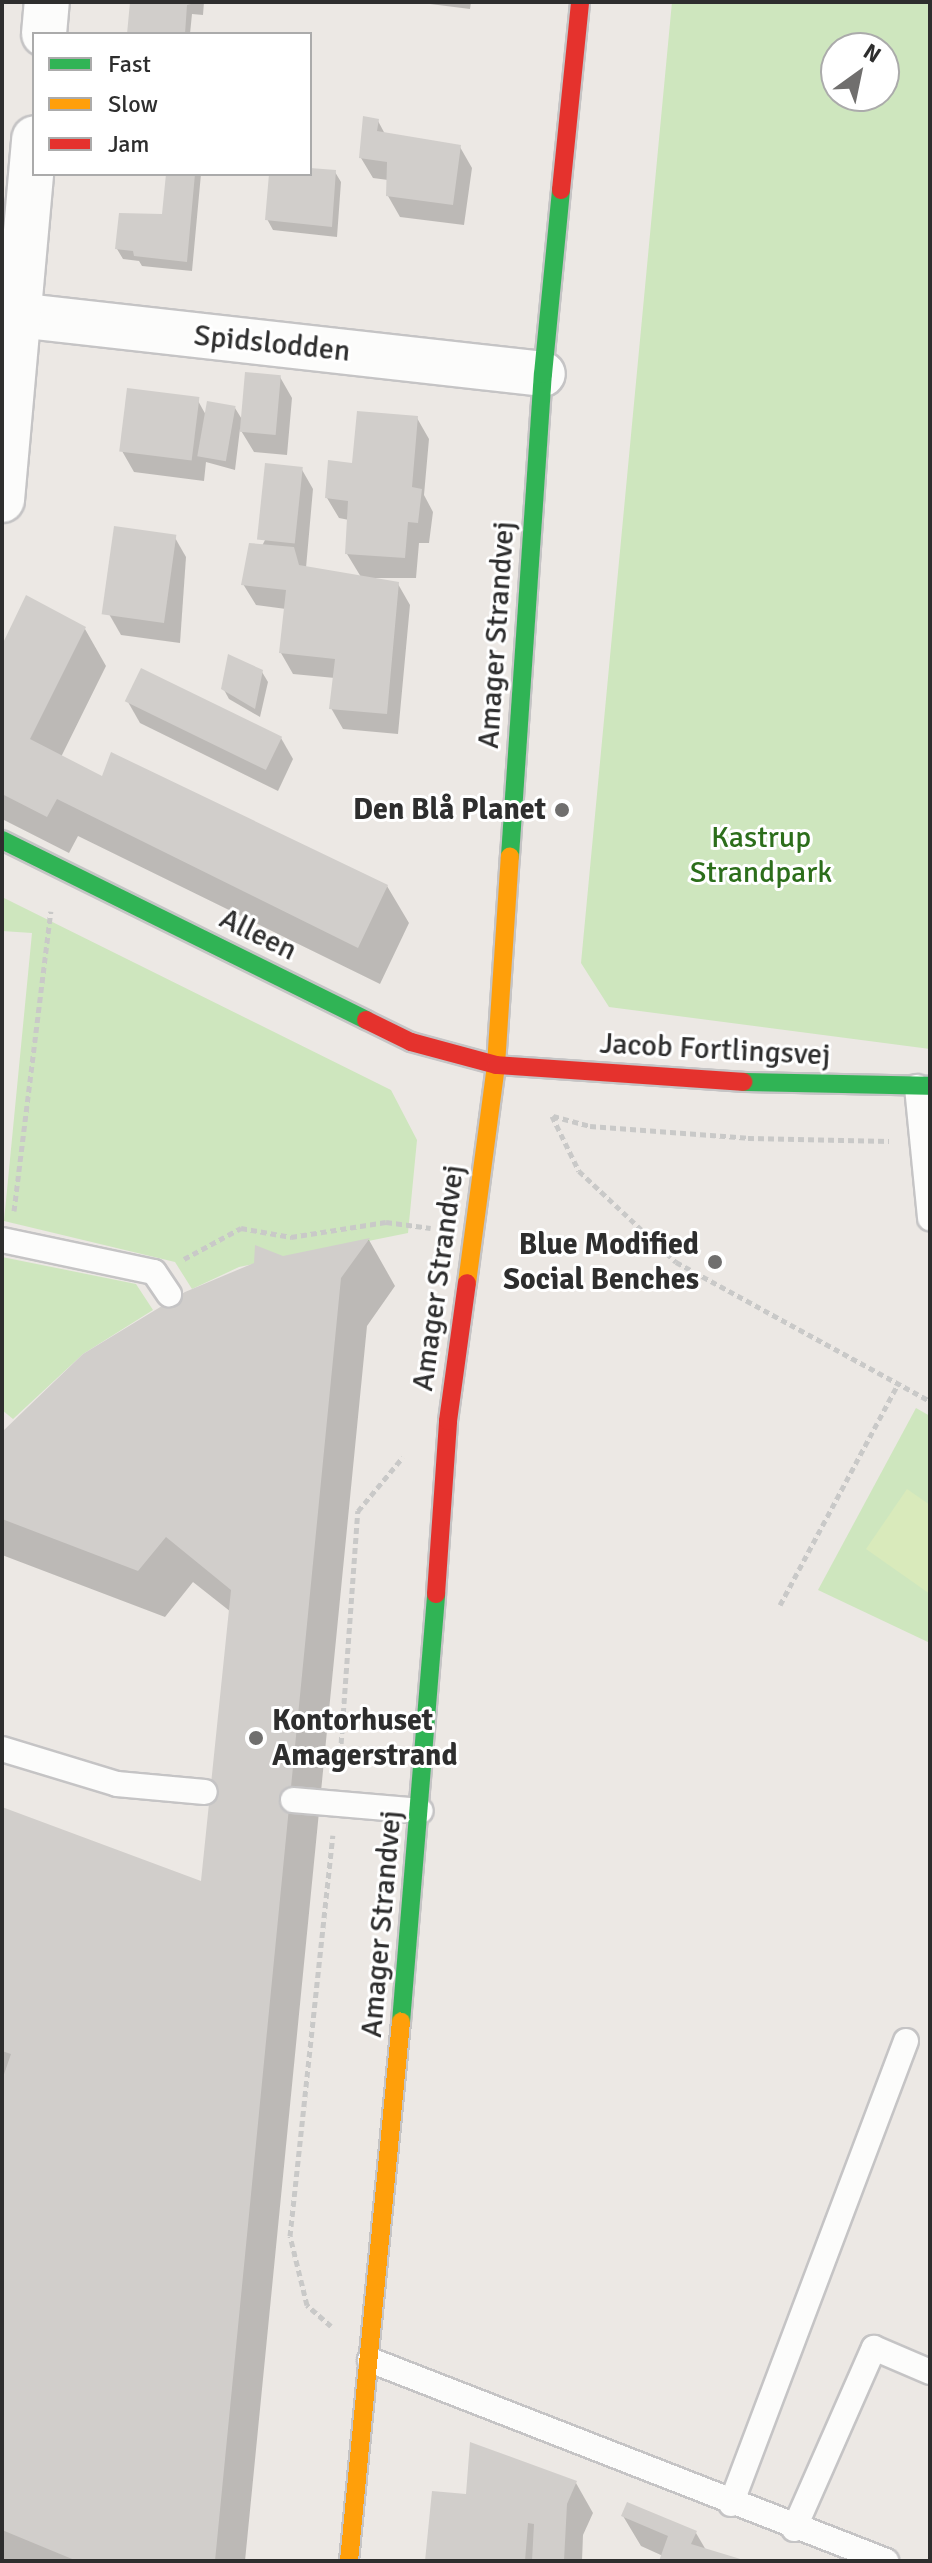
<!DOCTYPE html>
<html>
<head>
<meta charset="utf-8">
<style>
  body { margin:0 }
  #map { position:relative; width:932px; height:2563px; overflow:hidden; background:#ece8e4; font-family:Signika,sans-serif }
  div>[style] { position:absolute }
  .green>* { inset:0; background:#cee6be }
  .pitch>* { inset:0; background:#d9eabb }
  .shadow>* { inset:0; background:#0003 }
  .building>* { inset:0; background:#d1cecb; transform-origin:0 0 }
  .path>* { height:5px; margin-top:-2.5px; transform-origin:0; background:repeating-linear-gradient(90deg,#c9c9c8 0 6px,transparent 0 10px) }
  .roads { filter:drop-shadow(2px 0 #c5c4c5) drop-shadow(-2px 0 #c5c4c5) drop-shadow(0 2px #c5c4c5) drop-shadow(0 -2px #c5c4c5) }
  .lane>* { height:24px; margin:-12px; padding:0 12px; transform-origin:12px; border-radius:12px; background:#fcfcfb }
  .street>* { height:44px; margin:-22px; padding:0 22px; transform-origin:22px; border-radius:22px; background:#fcfcfb }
  .fast>* { height:18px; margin:-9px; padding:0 9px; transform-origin:9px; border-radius:9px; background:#30b455 }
  .slow>* { height:18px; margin:-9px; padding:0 9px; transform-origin:9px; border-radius:9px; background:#ff9f0a }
  .jam>* { height:18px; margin:-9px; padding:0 9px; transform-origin:9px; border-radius:9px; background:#e5322d }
  .dots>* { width:22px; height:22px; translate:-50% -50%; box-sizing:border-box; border:4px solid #fff; border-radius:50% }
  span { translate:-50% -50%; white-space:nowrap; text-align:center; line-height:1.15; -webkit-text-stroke:6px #fff; paint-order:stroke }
  .street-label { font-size:30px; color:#2e2e2e }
  .poi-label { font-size:30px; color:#2e2e2e; font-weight:700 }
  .right { translate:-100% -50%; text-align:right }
  .left { translate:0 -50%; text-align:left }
  .park-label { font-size:30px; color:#2c6e1b }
  .frame { position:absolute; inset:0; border:4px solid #2e2e2e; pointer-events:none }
  .legend { position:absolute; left:32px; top:32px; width:280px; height:144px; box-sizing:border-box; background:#fff; border:2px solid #ababab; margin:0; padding:10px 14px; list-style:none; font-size:24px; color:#2e2e2e }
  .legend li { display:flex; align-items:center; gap:16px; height:40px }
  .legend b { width:40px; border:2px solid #ababab }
  .north { position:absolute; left:820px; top:32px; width:80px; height:80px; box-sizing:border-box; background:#fff; border:2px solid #ababab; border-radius:50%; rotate:33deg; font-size:22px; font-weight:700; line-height:32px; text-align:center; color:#2e2e2e }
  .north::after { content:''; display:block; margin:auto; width:28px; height:36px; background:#706f6e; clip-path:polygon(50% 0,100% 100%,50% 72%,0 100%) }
</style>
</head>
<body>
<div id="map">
  <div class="green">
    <i style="clip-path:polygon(evenodd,672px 2px,930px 2px,930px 1049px,609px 1007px,581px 963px,672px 2px,836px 48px,884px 48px,884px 96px,836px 96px,836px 48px)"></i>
    <i style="clip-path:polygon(2px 897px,391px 1090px,417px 1140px,408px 1233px,239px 1267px,192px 1289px,175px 1262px,4px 1221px,32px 933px,2px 931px)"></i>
    <i style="clip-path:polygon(2px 1257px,136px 1284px,153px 1310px,83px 1354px,13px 1419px,2px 1410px)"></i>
    <i style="clip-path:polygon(916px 1408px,930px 1416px,930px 1643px,818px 1590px)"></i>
  </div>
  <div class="pitch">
    <i style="clip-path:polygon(907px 1489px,930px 1505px,930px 1594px,866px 1549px)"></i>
  </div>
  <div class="shadow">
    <i style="clip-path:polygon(132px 2px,204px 2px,203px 15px,192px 14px,190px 34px,129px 34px)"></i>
    <i style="clip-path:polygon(414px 2px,471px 2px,470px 9px)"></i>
    <i style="clip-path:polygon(378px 121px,385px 134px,460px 147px,472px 168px,464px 225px,400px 217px,388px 196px,388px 180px,373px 178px,361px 158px)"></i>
    <i style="clip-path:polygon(310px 170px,335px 172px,341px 182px,337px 237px,273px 230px,267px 219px,271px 174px,310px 174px)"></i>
    <i style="clip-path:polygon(168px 174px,201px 174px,192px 271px,142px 266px,139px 261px,123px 259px,117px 249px,164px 216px)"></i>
    <i style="clip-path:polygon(280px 377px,292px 398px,287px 455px,254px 452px,240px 429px,235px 470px,206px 462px,204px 481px,134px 472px,122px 451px,197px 399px,207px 417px,235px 408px,243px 421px)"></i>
    <i style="clip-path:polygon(417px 418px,429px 439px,424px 495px,433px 512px,429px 543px,419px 543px,416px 578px,364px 578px,398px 584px,410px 605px,398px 734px,343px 729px,331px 708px,335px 678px,293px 674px,281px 653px,286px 609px,256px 605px,243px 584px,301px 468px,313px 489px,306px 568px,361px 577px,347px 554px,349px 520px,339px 518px,327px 498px,354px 465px)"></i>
    <i style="clip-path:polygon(174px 536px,186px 557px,180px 643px,121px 635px,109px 614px)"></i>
    <i style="clip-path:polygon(85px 629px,106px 666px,61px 757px,103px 778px,387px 886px,409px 923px,380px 984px,78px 836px,69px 853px,2px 819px,2px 649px)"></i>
    <i style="clip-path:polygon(262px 672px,268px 682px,260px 717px,229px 699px,223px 688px)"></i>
    <i style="clip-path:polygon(128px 702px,281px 738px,293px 759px,278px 791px,140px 723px)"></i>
    <i style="clip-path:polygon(369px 1240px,395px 1286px,367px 1326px,245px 2561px,2px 2561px,2px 1809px,203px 1883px,231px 1612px,193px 1582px,165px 1617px,2px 1555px,2px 1436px,84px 1356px,192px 1290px,283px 1258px)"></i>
    <i style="clip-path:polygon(576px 2483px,593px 2513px,583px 2535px,582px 2561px,427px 2561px,468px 2496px)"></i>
    <i style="clip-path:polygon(623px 2516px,696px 2533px,706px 2550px,743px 2561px,661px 2561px,663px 2556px,641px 2546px)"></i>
  </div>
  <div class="building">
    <i style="clip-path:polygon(130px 2px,199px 2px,187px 5px,185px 34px,127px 34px)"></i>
    <i style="clip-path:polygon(363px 116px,379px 119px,377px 131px,461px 145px,453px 205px,386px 196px,387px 162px,359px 158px)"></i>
    <i style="clip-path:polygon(310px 168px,336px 170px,332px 227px,265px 220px,269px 174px,310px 174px)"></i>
    <i style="clip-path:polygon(166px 174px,195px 174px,187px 262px,134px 256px,133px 251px,115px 249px,119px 213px,162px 214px)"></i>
    <i style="left:245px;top:372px;width:36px;height:60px;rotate:5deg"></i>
    <i style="left:127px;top:388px;width:73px;height:64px;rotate:7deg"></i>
    <i style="left:207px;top:401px;width:29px;height:56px;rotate:10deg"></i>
    <i style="clip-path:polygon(357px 411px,418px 416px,412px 487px,422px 489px,418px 523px,408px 522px,405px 558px,345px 554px,348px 501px,325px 498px,328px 460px,352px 463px)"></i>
    <i style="left:265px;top:463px;width:38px;height:77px;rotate:6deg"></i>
    <i style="left:114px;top:526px;width:63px;height:89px;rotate:8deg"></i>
    <i style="clip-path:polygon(249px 543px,294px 547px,299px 565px,399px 582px,387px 714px,329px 709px,335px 659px,279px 653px,286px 590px,241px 585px)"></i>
    <i style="clip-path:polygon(26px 595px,86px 627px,30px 739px,102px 776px,111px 752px,388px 885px,358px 948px,57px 799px,47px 817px,2px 794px,2px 645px)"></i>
    <i style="clip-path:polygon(228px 654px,263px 670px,255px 709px,221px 689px)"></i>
    <i style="left:141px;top:668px;width:157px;height:37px;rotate:26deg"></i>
    <i style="clip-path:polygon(370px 1238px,341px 1278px,215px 2561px,77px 2561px,2px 2530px,2px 2080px,11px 2054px,2px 2051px,2px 1807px,201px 1881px,231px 1590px,166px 1537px,138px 1571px,2px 1519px,2px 1432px,83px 1354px,185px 1292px,254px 1263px,255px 1245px,283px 1256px)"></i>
    <i style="clip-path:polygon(470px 2442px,577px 2481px,567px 2504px,564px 2561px,532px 2561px,534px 2524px,528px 2523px,525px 2561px,425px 2561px,432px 2491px,466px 2494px)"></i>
    <i style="clip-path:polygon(627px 2502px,697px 2531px,691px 2544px,747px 2561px,659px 2561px,668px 2536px,621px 2516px)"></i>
  </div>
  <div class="path">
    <i style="left:552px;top:1116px;width:61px;rotate:63.9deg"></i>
    <i style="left:579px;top:1171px;width:133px;rotate:43.2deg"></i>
    <i style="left:676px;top:1262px;width:290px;rotate:28.7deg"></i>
    <i style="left:553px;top:1116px;width:38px;rotate:15deg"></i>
    <i style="left:590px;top:1126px;width:158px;rotate:4.3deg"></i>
    <i style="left:748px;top:1138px;width:141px;rotate:1.2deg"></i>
    <i style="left:14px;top:1211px;width:302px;rotate:-83deg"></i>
    <i style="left:184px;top:1259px;width:65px;rotate:-28.5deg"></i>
    <i style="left:241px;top:1228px;width:51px;rotate:10.2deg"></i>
    <i style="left:291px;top:1237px;width:96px;rotate:-9deg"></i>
    <i style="left:386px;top:1222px;width:45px;rotate:7.6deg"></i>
    <i style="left:780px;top:1605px;width:251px;rotate:-61.9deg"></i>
    <i style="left:339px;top:1773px;width:263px;rotate:-85.9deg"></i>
    <i style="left:358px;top:1511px;width:70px;rotate:-50.2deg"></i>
    <i style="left:331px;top:2326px;width:32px;rotate:-139deg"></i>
    <i style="left:307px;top:2305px;width:71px;rotate:-103.8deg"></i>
    <i style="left:290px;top:2236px;width:403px;rotate:-83.9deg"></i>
  </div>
  <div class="roads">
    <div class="lane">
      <i style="left:917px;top:1087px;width:132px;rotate:84.3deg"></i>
      <i style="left:2px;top:1240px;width:155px;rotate:11.9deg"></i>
      <i style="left:154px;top:1272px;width:27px;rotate:56deg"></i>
      <i style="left:2px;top:1749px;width:120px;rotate:16.9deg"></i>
      <i style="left:117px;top:1784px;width:88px;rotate:5.2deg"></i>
      <i style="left:293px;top:1800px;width:128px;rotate:4.9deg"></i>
      <i style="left:370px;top:2360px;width:554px;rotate:21.28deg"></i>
      <i style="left:731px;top:2504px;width:495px;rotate:-69.3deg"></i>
      <i style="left:794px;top:2529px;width:198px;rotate:-66.2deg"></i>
      <i style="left:874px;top:2348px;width:61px;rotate:23.2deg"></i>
    </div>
    <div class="street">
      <i style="left:44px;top:34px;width:32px;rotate:-85deg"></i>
      <i style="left:2px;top:308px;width:17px;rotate:25deg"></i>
      <i style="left:17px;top:315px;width:529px;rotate:6.4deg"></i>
      <i style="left:2px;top:500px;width:363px;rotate:-84.9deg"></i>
    </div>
    <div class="fast">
      <i style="left:2px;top:840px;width:406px;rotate:26.3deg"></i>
      <i style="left:510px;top:856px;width:483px;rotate:-86.1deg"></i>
      <i style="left:543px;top:374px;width:185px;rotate:-84.4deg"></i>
      <i style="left:743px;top:1082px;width:187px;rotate:1.2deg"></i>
      <i style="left:401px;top:2022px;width:429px;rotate:-85.3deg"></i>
    </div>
    <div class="slow">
      <i style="left:467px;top:1283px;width:220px;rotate:-82.4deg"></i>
      <i style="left:496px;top:1065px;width:209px;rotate:-86.2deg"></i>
      <i style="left:349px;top:2561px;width:542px;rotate:-84.49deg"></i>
    </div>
    <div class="jam">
      <i style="left:561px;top:190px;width:189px;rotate:-84.2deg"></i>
      <i style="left:366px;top:1020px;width:50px;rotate:26.1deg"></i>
      <i style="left:411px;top:1042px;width:88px;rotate:15.1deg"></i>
      <i style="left:496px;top:1065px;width:248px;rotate:3.9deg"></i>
      <i style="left:436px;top:1594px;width:173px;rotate:-86deg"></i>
      <i style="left:448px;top:1421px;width:139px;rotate:-82.2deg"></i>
    </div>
  </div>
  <div class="dots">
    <i style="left:562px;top:810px;background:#706f6e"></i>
    <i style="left:715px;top:1262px;background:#706f6e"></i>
    <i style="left:256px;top:1738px;background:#706f6e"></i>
  </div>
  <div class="street-label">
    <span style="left:272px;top:344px;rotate:6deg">Spidslodden</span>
    <span style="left:497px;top:635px;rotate:-86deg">Amager Strandvej</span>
    <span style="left:258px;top:935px;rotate:26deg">Alleen</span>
    <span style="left:715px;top:1050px;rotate:3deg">Jacob Fortlingsvej</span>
    <span style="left:439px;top:1278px;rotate:-82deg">Amager Strandvej</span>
    <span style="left:382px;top:1924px;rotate:-85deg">Amager Strandvej</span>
  </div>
  <div class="poi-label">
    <span class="right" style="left:546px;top:810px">Den Blå Planet</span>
    <span class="right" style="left:699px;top:1262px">Blue Modified<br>Social Benches</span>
    <span class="left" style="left:272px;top:1738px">Kontorhuset<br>Amagerstrand</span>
  </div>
  <div class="park-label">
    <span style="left:761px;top:855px">Kastrup<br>Strandpark</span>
  </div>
  <div class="frame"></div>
  <ul class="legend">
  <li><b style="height:10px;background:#30b455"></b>Fast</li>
  <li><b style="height:10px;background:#ff9f0a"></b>Slow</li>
  <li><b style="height:10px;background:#e5322d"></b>Jam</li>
  </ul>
  <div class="north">N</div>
</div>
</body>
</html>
